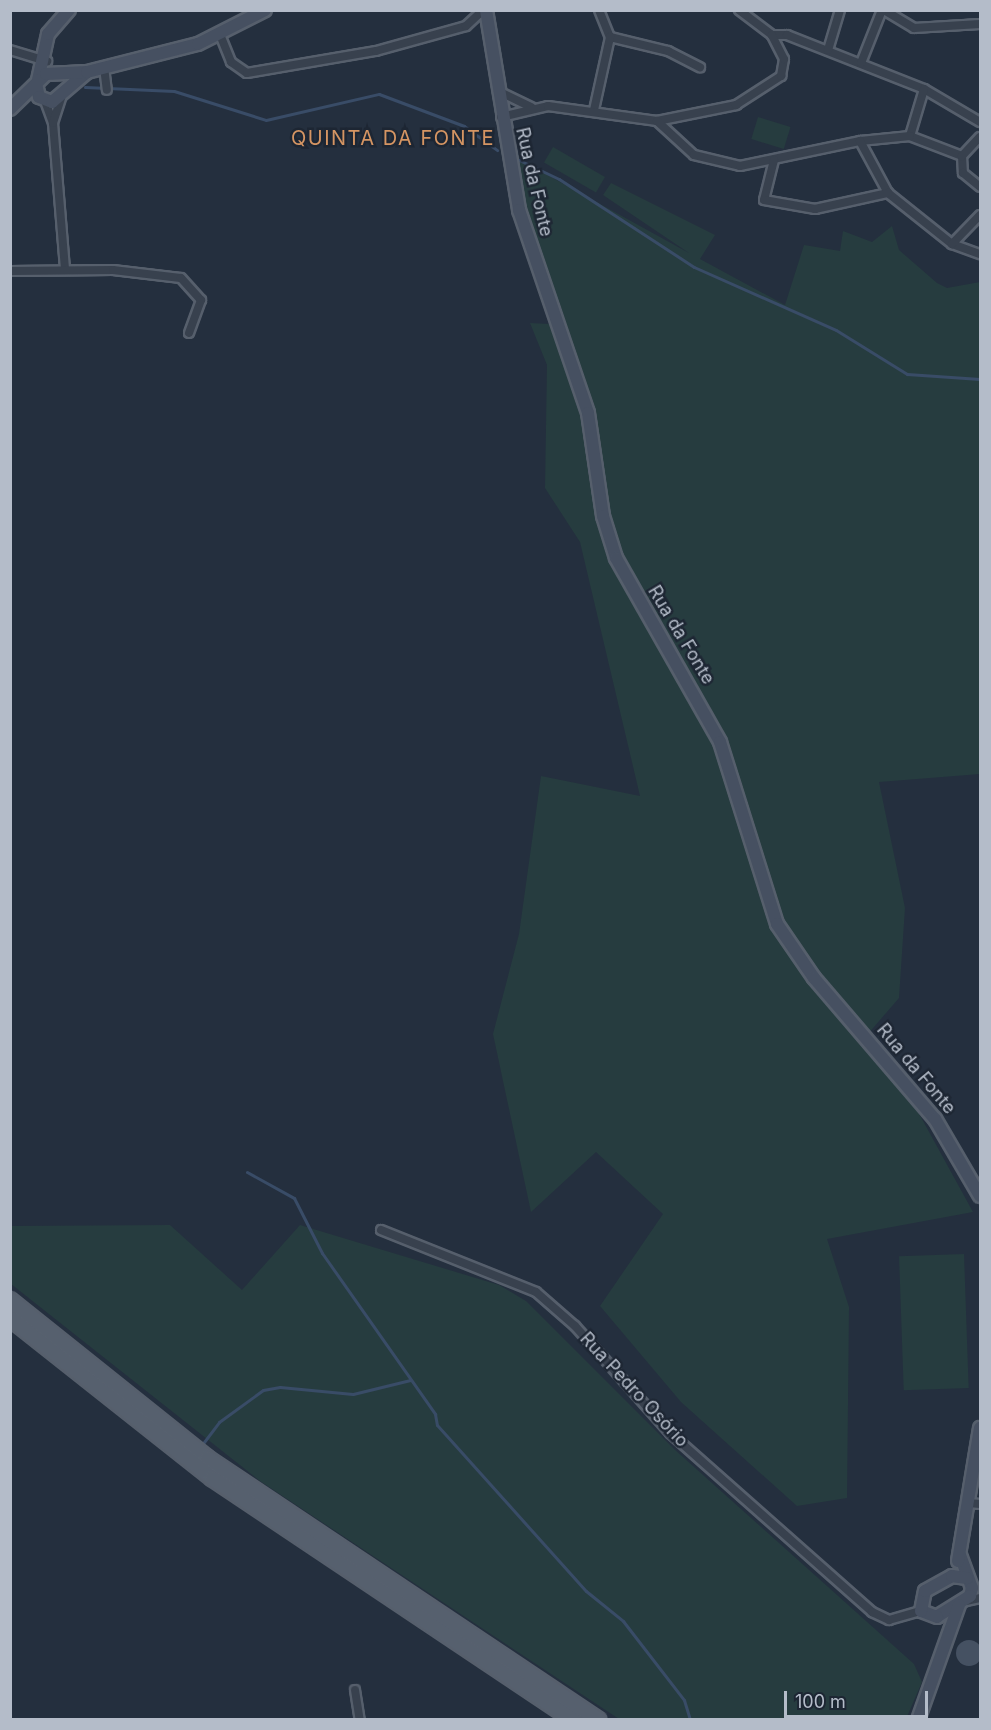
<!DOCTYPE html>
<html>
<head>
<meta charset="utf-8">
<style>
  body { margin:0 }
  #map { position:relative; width:991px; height:1730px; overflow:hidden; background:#242f3e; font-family:Inter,sans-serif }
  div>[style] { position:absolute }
  .green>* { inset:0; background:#263c3f; transform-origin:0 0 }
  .stream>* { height:3px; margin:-1.5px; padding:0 1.5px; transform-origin:1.5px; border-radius:1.5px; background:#394c67 }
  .building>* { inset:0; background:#455162 }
  .round { border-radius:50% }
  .roads { filter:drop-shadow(2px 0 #565f6c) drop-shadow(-2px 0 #565f6c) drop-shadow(0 2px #565f6c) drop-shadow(0 -2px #565f6c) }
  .street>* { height:8px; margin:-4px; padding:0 4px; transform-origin:4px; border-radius:4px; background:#38414e }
  .secondary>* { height:12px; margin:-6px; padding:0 6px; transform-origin:6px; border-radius:6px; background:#465061 }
  .primary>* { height:14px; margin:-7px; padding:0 7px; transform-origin:7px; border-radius:7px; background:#56606e }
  span { translate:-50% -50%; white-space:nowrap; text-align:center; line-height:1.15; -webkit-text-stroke:5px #1d2633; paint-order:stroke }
  .street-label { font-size:18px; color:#b4bcc9 }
  .neighbourhood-label { font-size:20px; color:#d59563; letter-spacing:1.5px }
  .frame { position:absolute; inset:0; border:12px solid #b4bcc9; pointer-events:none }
  .scale { position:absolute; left:784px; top:1691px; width:144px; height:27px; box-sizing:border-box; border:3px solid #b4bcc9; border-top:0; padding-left:8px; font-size:18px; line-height:21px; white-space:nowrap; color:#b4bcc9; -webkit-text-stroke:4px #1d2633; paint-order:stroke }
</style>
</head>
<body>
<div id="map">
  <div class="green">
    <i style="left:758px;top:117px;width:34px;height:23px;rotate:17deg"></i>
    <i style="left:553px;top:147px;width:60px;height:18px;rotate:30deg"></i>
    <i style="clip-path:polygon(511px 155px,689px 253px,603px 195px,611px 183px,715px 235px,700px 259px,785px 305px,804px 245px,840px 251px,843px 231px,872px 242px,892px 226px,899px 250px,937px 283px,947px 288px,980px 282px,980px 774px,879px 782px,905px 908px,899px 998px,861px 1042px,917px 1110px,973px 1212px,827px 1239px,849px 1307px,847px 1498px,797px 1506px,681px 1402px,600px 1306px,663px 1214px,596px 1152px,531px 1212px,493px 1034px,519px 934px,541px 776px,640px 796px,580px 542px,545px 488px,547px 365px,530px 323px,549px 324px)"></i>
    <i style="clip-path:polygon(170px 1225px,242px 1290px,300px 1225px,499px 1285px,526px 1301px,674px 1449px,914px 1664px,922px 1682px,906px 1719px,619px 1719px,260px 1481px,11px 1284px,11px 1226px)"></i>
    <i style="left:964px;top:1254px;width:134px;height:65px;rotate:88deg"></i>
  </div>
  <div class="stream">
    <i style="left:85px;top:87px;width:89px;rotate:2.6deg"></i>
    <i style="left:174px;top:91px;width:96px;rotate:17.5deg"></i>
    <i style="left:266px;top:120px;width:116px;rotate:-13deg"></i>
    <i style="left:379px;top:94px;width:91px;rotate:20.6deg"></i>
    <i style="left:464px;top:126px;width:41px;rotate:36deg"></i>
    <i style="left:10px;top:97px;width:7px;rotate:-27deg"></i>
    <i style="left:517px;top:159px;width:47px;rotate:25.5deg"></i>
    <i style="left:559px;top:179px;width:161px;rotate:33.1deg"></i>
    <i style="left:694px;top:267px;width:155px;rotate:23.9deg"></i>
    <i style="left:836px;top:330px;width:84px;rotate:31.8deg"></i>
    <i style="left:907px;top:374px;width:73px;rotate:3.9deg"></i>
    <i style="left:247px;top:1172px;width:54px;rotate:29deg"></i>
    <i style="left:294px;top:1198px;width:62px;rotate:63deg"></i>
    <i style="left:322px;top:1253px;width:197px;rotate:54.9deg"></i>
    <i style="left:435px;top:1414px;width:11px;rotate:80deg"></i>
    <i style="left:437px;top:1425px;width:223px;rotate:48.1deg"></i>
    <i style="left:586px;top:1591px;width:48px;rotate:39deg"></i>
    <i style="left:623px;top:1621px;width:100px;rotate:52.3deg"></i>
    <i style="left:684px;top:1700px;width:21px;rotate:73deg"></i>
    <i style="left:204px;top:1442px;width:25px;rotate:-53deg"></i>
    <i style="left:219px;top:1422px;width:54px;rotate:-36deg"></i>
    <i style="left:263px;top:1390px;width:17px;rotate:-10deg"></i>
    <i style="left:280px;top:1387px;width:73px;rotate:5.5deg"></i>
    <i style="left:353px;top:1394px;width:59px;rotate:-13.8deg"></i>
  </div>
  <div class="building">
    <i class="round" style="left:956px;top:1640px;width:26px;height:26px"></i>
  </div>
  <div class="roads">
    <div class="street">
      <i style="left:599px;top:10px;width:29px;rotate:68deg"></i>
      <i style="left:739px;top:10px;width:41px;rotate:37.1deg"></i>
      <i style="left:772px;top:35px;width:15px"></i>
      <i style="left:787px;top:35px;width:147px;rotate:21.5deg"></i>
      <i style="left:924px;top:89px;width:65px;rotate:30.5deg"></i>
      <i style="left:884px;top:10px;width:35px;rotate:31deg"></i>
      <i style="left:914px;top:28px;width:66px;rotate:-3.5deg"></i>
      <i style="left:221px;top:37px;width:27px;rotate:68deg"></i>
      <i style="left:231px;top:62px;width:19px;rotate:35deg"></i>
      <i style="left:247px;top:73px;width:131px;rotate:-9.7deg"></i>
      <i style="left:376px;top:51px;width:93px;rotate:-15.5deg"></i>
      <i style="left:466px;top:26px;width:23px;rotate:-43deg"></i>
      <i style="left:610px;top:37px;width:60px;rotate:13.6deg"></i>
      <i style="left:668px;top:51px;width:36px;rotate:27deg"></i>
      <i style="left:10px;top:50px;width:39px;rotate:17deg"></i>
      <i style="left:828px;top:50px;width:42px;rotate:-73.3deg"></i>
      <i style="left:861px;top:63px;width:57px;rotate:-68.4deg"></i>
      <i style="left:104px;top:67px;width:23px;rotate:83deg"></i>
      <i style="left:498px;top:91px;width:37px;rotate:26deg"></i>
      <i style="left:45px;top:101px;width:23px;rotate:70deg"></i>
      <i style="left:53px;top:123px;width:146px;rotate:85.3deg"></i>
      <i style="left:594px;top:110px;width:75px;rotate:-77.6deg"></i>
      <i style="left:501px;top:117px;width:48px;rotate:-13.2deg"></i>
      <i style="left:548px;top:106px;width:110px;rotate:7.8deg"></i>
      <i style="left:657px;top:121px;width:81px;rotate:-11.4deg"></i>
      <i style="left:736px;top:105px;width:54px;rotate:-32.8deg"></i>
      <i style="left:781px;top:76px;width:17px;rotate:-80deg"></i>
      <i style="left:784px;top:59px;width:27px;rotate:-117deg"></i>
      <i style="left:657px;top:121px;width:50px;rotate:42.6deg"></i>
      <i style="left:694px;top:155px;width:47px;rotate:13.4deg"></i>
      <i style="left:740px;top:166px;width:123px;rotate:-11.8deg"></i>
      <i style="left:53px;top:123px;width:28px;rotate:-72deg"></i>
      <i style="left:910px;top:136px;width:49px;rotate:-73.4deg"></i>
      <i style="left:962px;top:156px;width:56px;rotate:-159deg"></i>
      <i style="left:910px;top:136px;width:50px;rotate:174.3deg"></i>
      <i style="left:860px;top:141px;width:59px;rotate:61.7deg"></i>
      <i style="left:888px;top:193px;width:82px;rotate:38.6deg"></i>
      <i style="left:952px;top:244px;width:30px;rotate:20deg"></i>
      <i style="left:962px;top:156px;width:17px;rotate:87deg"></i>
      <i style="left:963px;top:173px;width:22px;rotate:39deg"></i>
      <i style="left:962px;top:156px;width:26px;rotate:-47deg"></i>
      <i style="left:774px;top:160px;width:41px;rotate:104deg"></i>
      <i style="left:764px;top:200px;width:52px;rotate:10deg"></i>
      <i style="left:815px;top:209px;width:75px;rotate:-12.4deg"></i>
      <i style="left:952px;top:244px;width:40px;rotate:-46deg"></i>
      <i style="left:10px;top:271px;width:103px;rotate:-0.6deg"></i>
      <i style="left:113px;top:270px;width:68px;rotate:6.7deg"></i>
      <i style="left:181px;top:278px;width:30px;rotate:48deg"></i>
      <i style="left:201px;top:300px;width:35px;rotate:110deg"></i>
      <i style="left:381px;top:1230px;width:167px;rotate:21.8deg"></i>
      <i style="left:536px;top:1292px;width:52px;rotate:41.1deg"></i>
      <i style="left:575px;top:1326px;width:143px;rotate:48.4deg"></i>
      <i style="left:670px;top:1433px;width:270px;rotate:41.5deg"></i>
      <i style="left:872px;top:1612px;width:19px;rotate:25deg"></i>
      <i style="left:889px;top:1620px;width:33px;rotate:-16deg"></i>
      <i style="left:969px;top:1503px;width:11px;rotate:5deg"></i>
      <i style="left:966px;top:1601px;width:14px;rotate:-12deg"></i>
      <i style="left:355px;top:1690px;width:30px;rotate:81deg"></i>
    </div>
    <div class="secondary">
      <i style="left:486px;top:10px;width:203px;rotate:80.6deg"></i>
      <i style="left:519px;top:210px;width:214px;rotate:71.2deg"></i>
      <i style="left:588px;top:413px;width:104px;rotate:81.7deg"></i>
      <i style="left:603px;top:516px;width:44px;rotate:72.8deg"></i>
      <i style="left:616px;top:558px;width:211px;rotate:60.5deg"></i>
      <i style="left:720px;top:742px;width:191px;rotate:72.6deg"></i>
      <i style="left:777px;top:924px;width:65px;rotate:55.6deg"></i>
      <i style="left:814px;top:978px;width:186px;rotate:49.4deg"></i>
      <i style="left:935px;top:1119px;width:89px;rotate:59.7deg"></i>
      <i style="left:38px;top:80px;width:47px;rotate:-77.7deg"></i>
      <i style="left:48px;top:34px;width:32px;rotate:-49deg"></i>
      <i style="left:36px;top:84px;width:13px;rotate:77deg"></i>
      <i style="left:39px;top:97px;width:14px;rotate:21deg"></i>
      <i style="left:52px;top:102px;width:45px;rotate:-40.5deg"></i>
      <i style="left:10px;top:109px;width:50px;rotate:-44.2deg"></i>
      <i style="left:46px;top:74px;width:41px;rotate:-2.8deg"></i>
      <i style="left:87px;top:72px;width:114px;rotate:-14.2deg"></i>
      <i style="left:198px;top:44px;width:75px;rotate:-26.9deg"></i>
      <i style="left:960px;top:1555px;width:35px;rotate:70deg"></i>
      <i style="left:972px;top:1588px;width:8px;rotate:104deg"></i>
      <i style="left:970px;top:1596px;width:39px;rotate:148deg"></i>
      <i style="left:937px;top:1617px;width:17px;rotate:-159deg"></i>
      <i style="left:921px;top:1611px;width:20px;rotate:-79deg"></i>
      <i style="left:925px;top:1591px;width:31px;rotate:-29deg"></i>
      <i style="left:952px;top:1576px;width:15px;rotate:8deg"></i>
      <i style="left:958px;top:1561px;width:135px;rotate:-80.6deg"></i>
      <i style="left:918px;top:1720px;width:122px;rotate:-70.4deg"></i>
    </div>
    <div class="primary">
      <i style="left:10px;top:1300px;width:253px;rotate:38.7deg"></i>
      <i style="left:207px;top:1458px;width:471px;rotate:33.8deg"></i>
      <i style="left:10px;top:1318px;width:258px;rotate:38.4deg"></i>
      <i style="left:212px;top:1478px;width:435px;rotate:33.8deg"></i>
    </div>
  </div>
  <div class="street-label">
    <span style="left:534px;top:182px;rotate:77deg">Rua da Fonte</span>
    <span style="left:681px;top:635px;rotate:59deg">Rua da Fonte</span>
    <span style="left:916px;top:1069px;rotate:50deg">Rua da Fonte</span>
    <span style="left:634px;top:1390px;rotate:47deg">Rua Pedro Osório</span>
  </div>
  <div class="neighbourhood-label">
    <span style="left:393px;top:138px">QUINTA DA FONTE</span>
  </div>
  <div class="frame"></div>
  <div class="scale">100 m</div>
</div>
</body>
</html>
